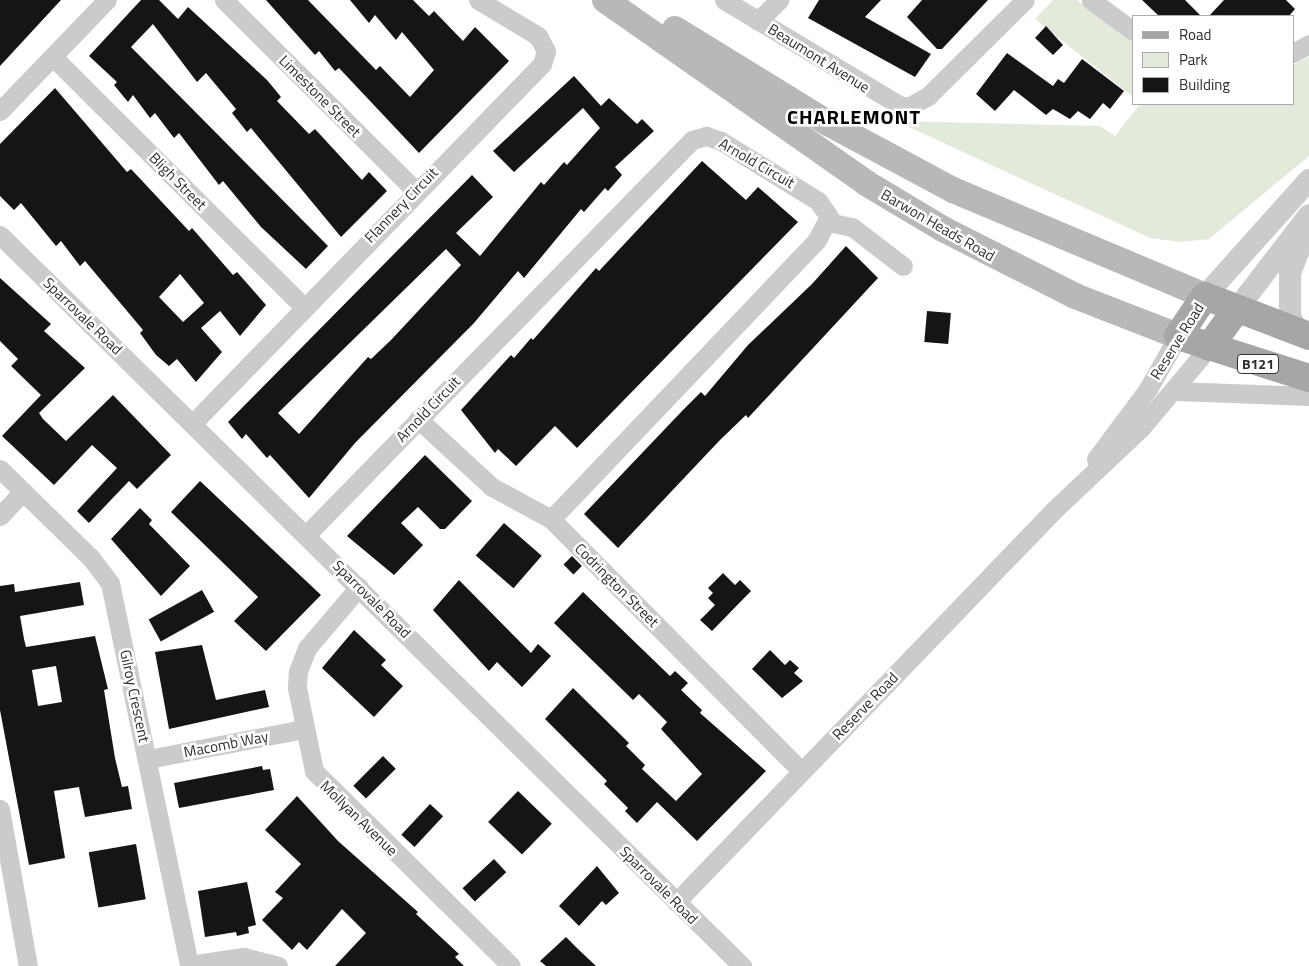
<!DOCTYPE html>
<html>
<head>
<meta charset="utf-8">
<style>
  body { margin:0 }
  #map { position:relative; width:1309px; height:966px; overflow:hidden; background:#fff; font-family:"Titillium Web",sans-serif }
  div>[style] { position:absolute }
  .green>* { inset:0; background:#e2eadc }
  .building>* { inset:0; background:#151515; transform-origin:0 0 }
  .minor>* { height:19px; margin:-9.5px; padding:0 9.5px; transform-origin:9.5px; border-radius:9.5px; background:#cbcbcb }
  .tertiary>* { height:22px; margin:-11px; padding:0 11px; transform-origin:11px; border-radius:11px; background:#cbcbcb }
  .secondary>* { height:26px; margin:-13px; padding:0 13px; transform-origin:13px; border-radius:13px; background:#b8b8b8 }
  .primary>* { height:28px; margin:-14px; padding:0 14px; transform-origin:14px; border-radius:14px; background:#a6a6a6 }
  span { translate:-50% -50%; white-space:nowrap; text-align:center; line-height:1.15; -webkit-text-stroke:5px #fff; paint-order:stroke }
  .shield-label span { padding:1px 4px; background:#fff; border:1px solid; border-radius:4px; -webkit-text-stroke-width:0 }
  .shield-label { font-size:14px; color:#2e2e2e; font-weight:700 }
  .street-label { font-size:15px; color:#2e2e2e }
  .district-label { font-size:20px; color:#000; font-weight:700; letter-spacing:1px }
  .legend { position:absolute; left:1132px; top:15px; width:162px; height:90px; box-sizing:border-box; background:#fff; border:1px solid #ababab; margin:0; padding:6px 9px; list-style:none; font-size:15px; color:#2e2e2e }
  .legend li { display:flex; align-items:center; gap:10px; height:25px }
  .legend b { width:25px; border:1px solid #ababab }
</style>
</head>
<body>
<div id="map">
  <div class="green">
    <i style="clip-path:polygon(1053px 0,1077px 0,1133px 42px,1133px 97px,1035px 19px)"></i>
    <i style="clip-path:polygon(1309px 57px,1309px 156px,1209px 239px,1181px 242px,1150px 238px,896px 121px,1100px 126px,1115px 136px,1140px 104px,1293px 104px,1293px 65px)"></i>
  </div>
  <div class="building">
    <i style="clip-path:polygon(0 0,61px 0,0 66px)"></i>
    <i style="clip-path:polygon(141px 0,159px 0,178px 19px,188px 7px,267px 80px,281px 97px,277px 101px,309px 134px,315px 129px,362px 180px,369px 172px,387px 191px,341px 237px,251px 128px,247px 132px,232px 113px,236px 109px,206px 73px,197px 82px,153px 24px,131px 47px,328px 246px,306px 269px,261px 227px,223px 181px,219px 185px,179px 133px,174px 138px,155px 113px,150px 118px,133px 95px,128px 102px,114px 85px,117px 82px,89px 56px)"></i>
    <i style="clip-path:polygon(266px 0,308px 0,376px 70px,380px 66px,410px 97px,434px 70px,402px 32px,396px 40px,375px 15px,369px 23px,350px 0,413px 0,429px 16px,434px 11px,463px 41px,475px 27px,509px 61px,419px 153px,339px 68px,335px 71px,319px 51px,315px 55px)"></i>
    <i style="clip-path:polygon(819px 0,881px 0,865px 17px,931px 54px,915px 77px,808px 18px)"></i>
    <i style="clip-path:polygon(922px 0,988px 0,942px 49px,937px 49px,907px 17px)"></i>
    <i style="clip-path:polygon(1142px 0,1185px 0,1201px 16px,1159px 16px)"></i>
    <i style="clip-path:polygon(1224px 0,1286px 0,1295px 9px,1289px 16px,1209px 16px)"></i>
    <i style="clip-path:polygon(1046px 26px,1063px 45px,1053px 55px,1035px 38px)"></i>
    <i style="clip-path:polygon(1007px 53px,1053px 86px,1058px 79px,1064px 83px,1082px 59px,1124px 91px,1110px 109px,1103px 103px,1090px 119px,1078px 111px,1070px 119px,1053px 109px,1046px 115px,1014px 90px,995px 111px,976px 94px)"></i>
    <i style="clip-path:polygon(evenodd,574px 76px,601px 106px,609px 98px,637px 124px,642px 119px,654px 131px,615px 167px,622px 175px,608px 191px,605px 188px,584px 212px,581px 209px,524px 278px,518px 271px,474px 323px,355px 443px,309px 498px,270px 455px,267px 458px,246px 434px,242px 439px,228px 422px,472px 175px,493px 197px,456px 233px,480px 256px,541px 182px,544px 185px,564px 162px,567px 165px,600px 128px,583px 108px,514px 172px,493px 151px,574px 76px,446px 249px,461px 265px,391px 340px,371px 359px,368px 357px,299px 434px,278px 413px,446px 249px)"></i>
    <i style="clip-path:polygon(evenodd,55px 88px,127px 172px,131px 169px,189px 231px,192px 228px,233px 275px,237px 272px,266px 305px,240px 336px,220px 311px,201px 328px,222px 352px,196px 382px,177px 359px,169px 366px,156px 355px,140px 333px,143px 330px,85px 261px,80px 266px,61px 241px,56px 246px,21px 203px,14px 210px,0 196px,0 144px,55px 88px,180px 274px,204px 303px,183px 322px,159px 297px,180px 274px)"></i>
    <i style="clip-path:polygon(702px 161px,746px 200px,758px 187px,798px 222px,577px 448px,555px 426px,516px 466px,498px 449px,495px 453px,461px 410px,511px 355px,514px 358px,531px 338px,533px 340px,596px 268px,599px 271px)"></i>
    <i style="clip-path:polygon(846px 246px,878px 278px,748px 418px,746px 415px,720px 440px,618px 548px,584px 514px,683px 410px,701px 392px,705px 396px,748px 345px,812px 284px)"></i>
    <i style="clip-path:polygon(0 278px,51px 324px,44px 331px,85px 368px,39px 413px,43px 419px,66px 441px,113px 395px,171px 455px,137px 489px,129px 481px,89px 523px,77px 511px,117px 468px,92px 445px,54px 485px,2px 436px,41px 395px,11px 366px,18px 359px,0 341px)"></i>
    <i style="left:927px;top:311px;width:24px;height:31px;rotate:5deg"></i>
    <i style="clip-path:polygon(425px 455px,472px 501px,445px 529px,440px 529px,418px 507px,401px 523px,423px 545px,394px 575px,347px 536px)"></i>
    <i style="clip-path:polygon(200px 481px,321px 595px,266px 651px,234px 621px,258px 597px,171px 512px)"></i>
    <i style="clip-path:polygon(140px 508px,152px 520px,149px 524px,190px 566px,161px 596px,111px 539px)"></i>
    <i style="left:504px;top:523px;width:50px;height:43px;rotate:41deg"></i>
    <i style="left:572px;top:556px;width:14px;height:12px;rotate:45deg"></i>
    <i style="clip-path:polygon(723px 573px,735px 585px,740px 580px,751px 591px,712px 631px,700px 620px,715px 605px,708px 598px,713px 593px,708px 588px)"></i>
    <i style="clip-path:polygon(459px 580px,531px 653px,538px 644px,551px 656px,522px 687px,497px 662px,489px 671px,433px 610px)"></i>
    <i style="clip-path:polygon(evenodd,80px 582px,84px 605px,20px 616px,24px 639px,26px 647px,95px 636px,108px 689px,104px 690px,115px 758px,122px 787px,128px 786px,132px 809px,85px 817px,79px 787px,54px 791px,65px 858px,29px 865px,0 710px,0 586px,14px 584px,15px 592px,80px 582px,56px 666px,62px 702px,38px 706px,32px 670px,56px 666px)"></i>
    <i style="left:202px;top:590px;width:25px;height:61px;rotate:61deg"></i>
    <i style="clip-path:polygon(583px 592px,670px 676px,675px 671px,688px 683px,681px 690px,702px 710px,700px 713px,766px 771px,697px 841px,657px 802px,637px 823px,625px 811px,628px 808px,604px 784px,607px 781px,545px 719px,573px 688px,629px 743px,626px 746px,645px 765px,642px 769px,676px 801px,702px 774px,661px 729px,667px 722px,639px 694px,633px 700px,554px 623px)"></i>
    <i style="clip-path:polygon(354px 630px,386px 660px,381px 665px,403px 686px,374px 717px,322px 668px)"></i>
    <i style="clip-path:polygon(202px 645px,216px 700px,265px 690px,269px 707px,169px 729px,155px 652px)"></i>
    <i style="clip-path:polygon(770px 650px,785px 665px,790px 660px,799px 668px,794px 673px,803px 681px,782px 698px,752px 669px)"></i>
    <i style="left:383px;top:756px;width:18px;height:42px;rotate:45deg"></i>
    <i style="clip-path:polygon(262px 766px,263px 770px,270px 769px,274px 790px,179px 808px,174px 783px)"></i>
    <i style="left:518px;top:791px;width:47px;height:43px;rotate:44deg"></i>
    <i style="clip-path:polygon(297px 796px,338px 841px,418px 912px,416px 914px,459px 954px,455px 957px,464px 966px,335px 966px,366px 933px,342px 909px,307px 950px,299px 942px,292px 950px,262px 920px,283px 898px,275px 892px,301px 864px,265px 830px)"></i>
    <i style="left:430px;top:804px;width:18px;height:42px;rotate:43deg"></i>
    <i style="left:136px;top:844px;width:56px;height:48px;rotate:80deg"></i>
    <i style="left:494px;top:859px;width:18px;height:43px;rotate:47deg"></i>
    <i style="clip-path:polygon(597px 866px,619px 893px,606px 905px,602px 901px,579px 926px,559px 906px)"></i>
    <i style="clip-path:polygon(247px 882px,256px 925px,248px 927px,249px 933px,237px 936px,236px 932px,205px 937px,198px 891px)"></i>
    <i style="clip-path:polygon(566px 937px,579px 950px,596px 966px,546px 966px,540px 961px)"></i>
  </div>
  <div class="minor">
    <i style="left:224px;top:0;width:271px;rotate:44.9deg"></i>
    <i style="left:724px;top:0;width:206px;rotate:30.9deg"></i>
    <i style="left:901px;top:106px;width:9px"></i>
    <i style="left:910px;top:106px;width:21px;rotate:-29deg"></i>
    <i style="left:928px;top:96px;width:136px;rotate:-44.7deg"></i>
    <i style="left:1091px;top:0;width:52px;rotate:36.4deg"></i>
    <i style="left:758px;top:21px;width:30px;rotate:-45deg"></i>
    <i style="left:1293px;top:53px;width:18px;rotate:-29deg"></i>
    <i style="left:53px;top:57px;width:353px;rotate:44.9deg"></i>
    <i style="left:0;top:111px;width:154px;rotate:-46.1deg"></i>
    <i style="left:828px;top:222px;width:25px;rotate:12deg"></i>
    <i style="left:852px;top:227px;width:64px;rotate:37.4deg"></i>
    <i style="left:0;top:235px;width:1042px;rotate:44.57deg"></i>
    <i style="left:1175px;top:391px;width:134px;rotate:2.1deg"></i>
    <i style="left:418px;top:419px;width:100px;rotate:42.6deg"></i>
    <i style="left:492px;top:487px;width:67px;rotate:28.5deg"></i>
    <i style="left:551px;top:519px;width:355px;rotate:45.2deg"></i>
    <i style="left:193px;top:423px;width:501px;rotate:-45.81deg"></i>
    <i style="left:542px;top:64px;width:14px;rotate:-73deg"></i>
    <i style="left:546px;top:51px;width:17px;rotate:-118deg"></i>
    <i style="left:538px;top:36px;width:70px;rotate:-149deg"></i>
    <i style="left:1096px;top:459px;width:87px;rotate:-53.4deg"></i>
    <i style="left:1148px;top:389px;width:61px;rotate:-60.5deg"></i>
    <i style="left:0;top:469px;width:127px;rotate:44.4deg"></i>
    <i style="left:91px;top:558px;width:31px;rotate:53deg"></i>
    <i style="left:110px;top:583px;width:391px;rotate:78.3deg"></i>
    <i style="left:0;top:516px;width:34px;rotate:-47deg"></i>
    <i style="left:307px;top:534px;width:551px;rotate:-45.66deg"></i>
    <i style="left:692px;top:140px;width:15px;rotate:-16deg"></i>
    <i style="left:706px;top:136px;width:16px;rotate:18deg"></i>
    <i style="left:721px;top:141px;width:114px;rotate:31.7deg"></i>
    <i style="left:818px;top:201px;width:19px;rotate:55deg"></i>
    <i style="left:829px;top:217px;width:26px;rotate:118deg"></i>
    <i style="left:817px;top:240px;width:385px;rotate:133.6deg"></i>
    <i style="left:359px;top:587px;width:80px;rotate:130.4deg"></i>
    <i style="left:307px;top:648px;width:26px;rotate:111deg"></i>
    <i style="left:298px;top:672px;width:16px;rotate:94deg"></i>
    <i style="left:297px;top:688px;width:85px;rotate:78.4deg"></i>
    <i style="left:314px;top:771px;width:277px;rotate:44.7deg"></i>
    <i style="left:148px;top:759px;width:159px;rotate:-10.9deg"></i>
    <i style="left:0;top:809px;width:159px;rotate:79.9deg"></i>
    <i style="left:676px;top:902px;width:545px;rotate:-46.04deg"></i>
    <i style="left:1054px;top:510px;width:120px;rotate:-43.3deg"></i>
    <i style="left:1141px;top:428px;width:106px;rotate:-50deg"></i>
    <i style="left:189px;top:965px;width:55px;rotate:-8.4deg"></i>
    <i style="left:243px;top:957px;width:36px;rotate:14deg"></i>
  </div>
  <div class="tertiary">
    <i style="left:1205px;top:296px;width:156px;rotate:-48.1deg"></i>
    <i style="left:1237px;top:309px;width:118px;rotate:-52.5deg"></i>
    <i style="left:1297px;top:331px;width:17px;rotate:-115deg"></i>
    <i style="left:1290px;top:316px;width:43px;rotate:-90deg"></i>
    <i style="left:1290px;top:273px;width:48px;rotate:-68.2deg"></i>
  </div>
  <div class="secondary">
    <i style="left:605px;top:0;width:319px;rotate:35deg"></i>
    <i style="left:866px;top:183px;width:90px;rotate:30.9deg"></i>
    <i style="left:943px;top:229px;width:148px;rotate:26.9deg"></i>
    <i style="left:1075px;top:296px;width:110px;rotate:21.2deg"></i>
    <i style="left:675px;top:29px;width:180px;rotate:31.6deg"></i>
    <i style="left:828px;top:123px;width:142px;rotate:28.2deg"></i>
    <i style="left:953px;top:190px;width:273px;rotate:22.8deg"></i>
  </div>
  <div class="primary">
    <i style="left:1309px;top:336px;width:111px;rotate:-159deg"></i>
    <i style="left:1205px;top:296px;width:48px;rotate:124deg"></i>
    <i style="left:1178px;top:336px;width:138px;rotate:17.8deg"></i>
    <i style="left:1209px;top:347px;width:47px;rotate:-53.6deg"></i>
  </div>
  <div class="shield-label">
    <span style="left:1258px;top:364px">B121</span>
  </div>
  <div class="street-label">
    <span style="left:819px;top:58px;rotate:32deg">Beaumont Avenue</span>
    <span style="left:320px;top:96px;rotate:45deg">Limestone Street</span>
    <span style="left:757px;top:163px;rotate:30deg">Arnold Circuit</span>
    <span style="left:178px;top:181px;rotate:45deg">Bligh Street</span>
    <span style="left:401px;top:205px;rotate:-46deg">Flannery Circuit</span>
    <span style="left:938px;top:225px;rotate:30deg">Barwon Heads Road</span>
    <span style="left:83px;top:316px;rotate:44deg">Sparrovale Road</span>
    <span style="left:1177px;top:341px;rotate:-58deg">Reserve Road</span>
    <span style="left:428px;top:409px;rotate:-46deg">Arnold Circuit</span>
    <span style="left:617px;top:585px;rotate:45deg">Codrington Street</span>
    <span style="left:372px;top:599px;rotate:45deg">Sparrovale Road</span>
    <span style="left:135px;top:696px;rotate:78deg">Gilroy Crescent</span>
    <span style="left:865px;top:706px;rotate:-46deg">Reserve Road</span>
    <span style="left:226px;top:744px;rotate:-11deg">Macomb Way</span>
    <span style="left:359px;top:818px;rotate:44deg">Mollyan Avenue</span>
    <span style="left:659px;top:885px;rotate:45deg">Sparrovale Road</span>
  </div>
  <div class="district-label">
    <span style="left:854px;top:116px">CHARLEMONT</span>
  </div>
  <ul class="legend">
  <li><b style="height:6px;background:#a6a6a6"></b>Road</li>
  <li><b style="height:14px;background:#e2eadc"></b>Park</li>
  <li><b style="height:14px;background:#151515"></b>Building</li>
  </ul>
</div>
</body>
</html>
